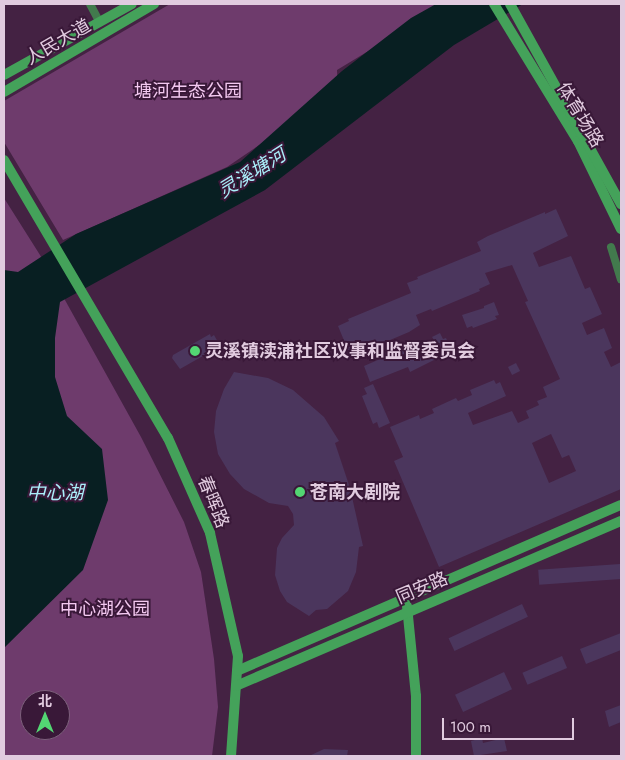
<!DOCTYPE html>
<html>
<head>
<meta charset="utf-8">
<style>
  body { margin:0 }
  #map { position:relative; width:625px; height:760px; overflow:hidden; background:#442243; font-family:Jost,"Noto Sans SC",sans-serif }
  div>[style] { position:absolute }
  .green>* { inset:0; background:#6e3b6c }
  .water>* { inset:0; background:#081f22 }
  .building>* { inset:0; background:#4b365d; transform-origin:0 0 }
  .street>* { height:8px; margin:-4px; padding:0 4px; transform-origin:4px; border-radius:4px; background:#427a4d }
  .secondary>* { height:10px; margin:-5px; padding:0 5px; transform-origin:5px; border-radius:5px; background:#44a25a }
  .dots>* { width:14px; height:14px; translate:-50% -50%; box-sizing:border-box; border:2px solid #391838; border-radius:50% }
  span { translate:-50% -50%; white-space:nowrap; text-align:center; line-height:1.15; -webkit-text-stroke:4px #391838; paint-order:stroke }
  .street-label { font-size:18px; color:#e1cbdf }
  .park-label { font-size:18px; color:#f3c8f0 }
  .poi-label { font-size:18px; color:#e1cbdf; font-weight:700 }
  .left { translate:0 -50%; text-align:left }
  .water-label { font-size:19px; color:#aaeffa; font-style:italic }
  .frame { position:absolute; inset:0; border:5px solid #e1cbdf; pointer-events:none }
  .north { position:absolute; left:20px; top:690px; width:50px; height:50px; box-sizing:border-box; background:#391838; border:1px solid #7c607b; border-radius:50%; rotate:0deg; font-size:14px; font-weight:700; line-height:20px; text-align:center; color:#e1cbdf }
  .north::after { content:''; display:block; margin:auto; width:18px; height:22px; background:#53d673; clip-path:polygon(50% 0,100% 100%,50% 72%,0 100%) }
  .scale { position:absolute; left:442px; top:718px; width:132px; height:22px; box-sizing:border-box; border:2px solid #e1cbdf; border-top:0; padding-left:6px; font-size:15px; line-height:18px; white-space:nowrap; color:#e1cbdf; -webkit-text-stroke:4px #391838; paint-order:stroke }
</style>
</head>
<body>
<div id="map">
  <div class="green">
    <i style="clip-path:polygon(170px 4px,446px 4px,337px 70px,338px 91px,227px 167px,63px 240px,4px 142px,4px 101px)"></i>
    <i style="clip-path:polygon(evenodd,4px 198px,40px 255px,141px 437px,184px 522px,201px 572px,214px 659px,218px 707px,212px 756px,4px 756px,4px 198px,30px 700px,60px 700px,60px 730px,30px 730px,30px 700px)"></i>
  </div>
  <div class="water">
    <i style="clip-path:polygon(436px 4px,523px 4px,454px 45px,265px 190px,60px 302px,55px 338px,55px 377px,67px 416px,102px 449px,108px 500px,83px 570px,4px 648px,4px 270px,18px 272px,76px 234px,240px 162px,342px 71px,411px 18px)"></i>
  </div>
  <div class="building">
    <i style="clip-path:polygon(evenodd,556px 209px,568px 236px,533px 253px,539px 267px,571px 256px,585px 289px,590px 287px,602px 314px,582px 323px,587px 335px,604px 328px,612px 348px,604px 352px,611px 367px,621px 362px,621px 489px,439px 567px,394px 461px,403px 457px,390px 427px,419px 415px,420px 419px,434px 413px,432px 409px,456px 398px,458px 401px,472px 395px,470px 390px,494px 380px,496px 384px,500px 382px,506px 396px,468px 413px,473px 425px,512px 411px,518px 423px,529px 418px,526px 411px,539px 405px,537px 401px,547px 397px,543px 387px,560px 379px,525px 302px,528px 301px,512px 265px,485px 273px,490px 284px,479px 289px,480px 291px,432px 311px,431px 309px,416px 315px,420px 325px,409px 332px,362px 352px,350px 355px,338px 326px,349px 321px,348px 319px,411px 293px,407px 283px,418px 279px,417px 277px,481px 251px,477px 242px,488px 236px,545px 212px,545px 214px,556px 209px,551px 434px,562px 458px,569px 455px,576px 471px,549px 483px,532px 443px,551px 434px)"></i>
    <i style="clip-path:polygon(494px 302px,499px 315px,495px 316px,497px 319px,473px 328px,472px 326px,467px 328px,462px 315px,484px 308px,484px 306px)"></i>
    <i style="clip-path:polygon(440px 333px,443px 339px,446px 338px,453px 354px,445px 358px,444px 355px,410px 372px,408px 367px,370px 382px,364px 366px,412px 345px,413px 349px,434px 340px,432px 337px)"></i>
    <i style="clip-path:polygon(210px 334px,211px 337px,214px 335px,218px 342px,214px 345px,217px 348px,180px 369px,172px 358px,173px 355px)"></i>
    <i style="left:516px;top:363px;width:9px;height:9px;rotate:63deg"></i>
    <i style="clip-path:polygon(234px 372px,268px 378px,293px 390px,324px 417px,339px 441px,335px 443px,350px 488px,363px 546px,359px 547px,356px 572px,348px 591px,327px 609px,316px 610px,309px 616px,287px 602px,280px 591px,275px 575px,277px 548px,282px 538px,294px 525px,293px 514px,288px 506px,269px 503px,244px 489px,230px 474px,218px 454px,214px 432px,216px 411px,224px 389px)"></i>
    <i style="clip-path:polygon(373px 384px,390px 423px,379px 428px,377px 422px,373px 424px,362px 396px,367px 394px,364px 388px)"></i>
    <i style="left:620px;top:564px;width:15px;height:82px;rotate:86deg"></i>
    <i style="left:522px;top:604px;width:14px;height:81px;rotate:65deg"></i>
    <i style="clip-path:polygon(621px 633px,621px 650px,586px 664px,580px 649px)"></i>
    <i style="left:562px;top:656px;width:13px;height:43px;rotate:67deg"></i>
    <i style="left:504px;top:672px;width:19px;height:54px;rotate:65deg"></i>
    <i style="clip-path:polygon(621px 705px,621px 722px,609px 727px,605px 711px)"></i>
    <i style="clip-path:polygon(482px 738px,483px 743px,504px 738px,507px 751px,474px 756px,471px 741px)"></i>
    <i style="clip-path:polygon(324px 749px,348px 750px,347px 756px,309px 756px)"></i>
  </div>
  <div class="street">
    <i style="left:90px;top:4px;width:21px;rotate:62deg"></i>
    <i style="left:611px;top:247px;width:34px;rotate:73deg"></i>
  </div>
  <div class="secondary">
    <i style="left:494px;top:4px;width:161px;rotate:58.5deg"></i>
    <i style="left:578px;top:141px;width:98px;rotate:64deg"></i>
    <i style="left:510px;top:4px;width:229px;rotate:61deg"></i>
    <i style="left:4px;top:75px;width:146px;rotate:-29deg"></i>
    <i style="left:4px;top:92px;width:174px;rotate:-30.4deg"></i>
    <i style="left:4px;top:160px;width:323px;rotate:59.5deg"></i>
    <i style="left:168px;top:438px;width:104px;rotate:66.1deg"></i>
    <i style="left:210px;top:533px;width:126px;rotate:77.2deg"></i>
    <i style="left:238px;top:656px;width:100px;rotate:94deg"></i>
    <i style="left:407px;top:606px;width:90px;rotate:84.3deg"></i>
    <i style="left:416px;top:696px;width:60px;rotate:90deg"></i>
    <i style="left:237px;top:671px;width:418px;rotate:-23.4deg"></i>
    <i style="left:236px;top:686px;width:419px;rotate:-23.2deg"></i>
  </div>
  <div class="dots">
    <i style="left:195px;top:351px;background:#53d673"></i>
    <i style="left:300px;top:492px;background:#53d673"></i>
  </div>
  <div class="street-label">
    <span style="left:58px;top:42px;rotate:-30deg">人民大道</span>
    <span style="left:580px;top:115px;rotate:59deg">体育场路</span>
    <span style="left:213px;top:502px;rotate:68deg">春晖路</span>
    <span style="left:422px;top:588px;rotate:-23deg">同安路</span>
  </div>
  <div class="park-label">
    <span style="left:188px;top:91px">塘河生态公园</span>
    <span style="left:105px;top:609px">中心湖公园</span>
  </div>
  <div class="poi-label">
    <span class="left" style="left:205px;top:351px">灵溪镇渎浦社区议事和监督委员会</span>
    <span class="left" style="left:310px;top:492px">苍南大剧院</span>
  </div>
  <div class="water-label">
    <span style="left:252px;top:173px;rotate:-32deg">灵溪塘河</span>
    <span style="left:55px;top:493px">中心湖</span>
  </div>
  <div class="frame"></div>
  <div class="north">北</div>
  <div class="scale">100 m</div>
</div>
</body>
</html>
